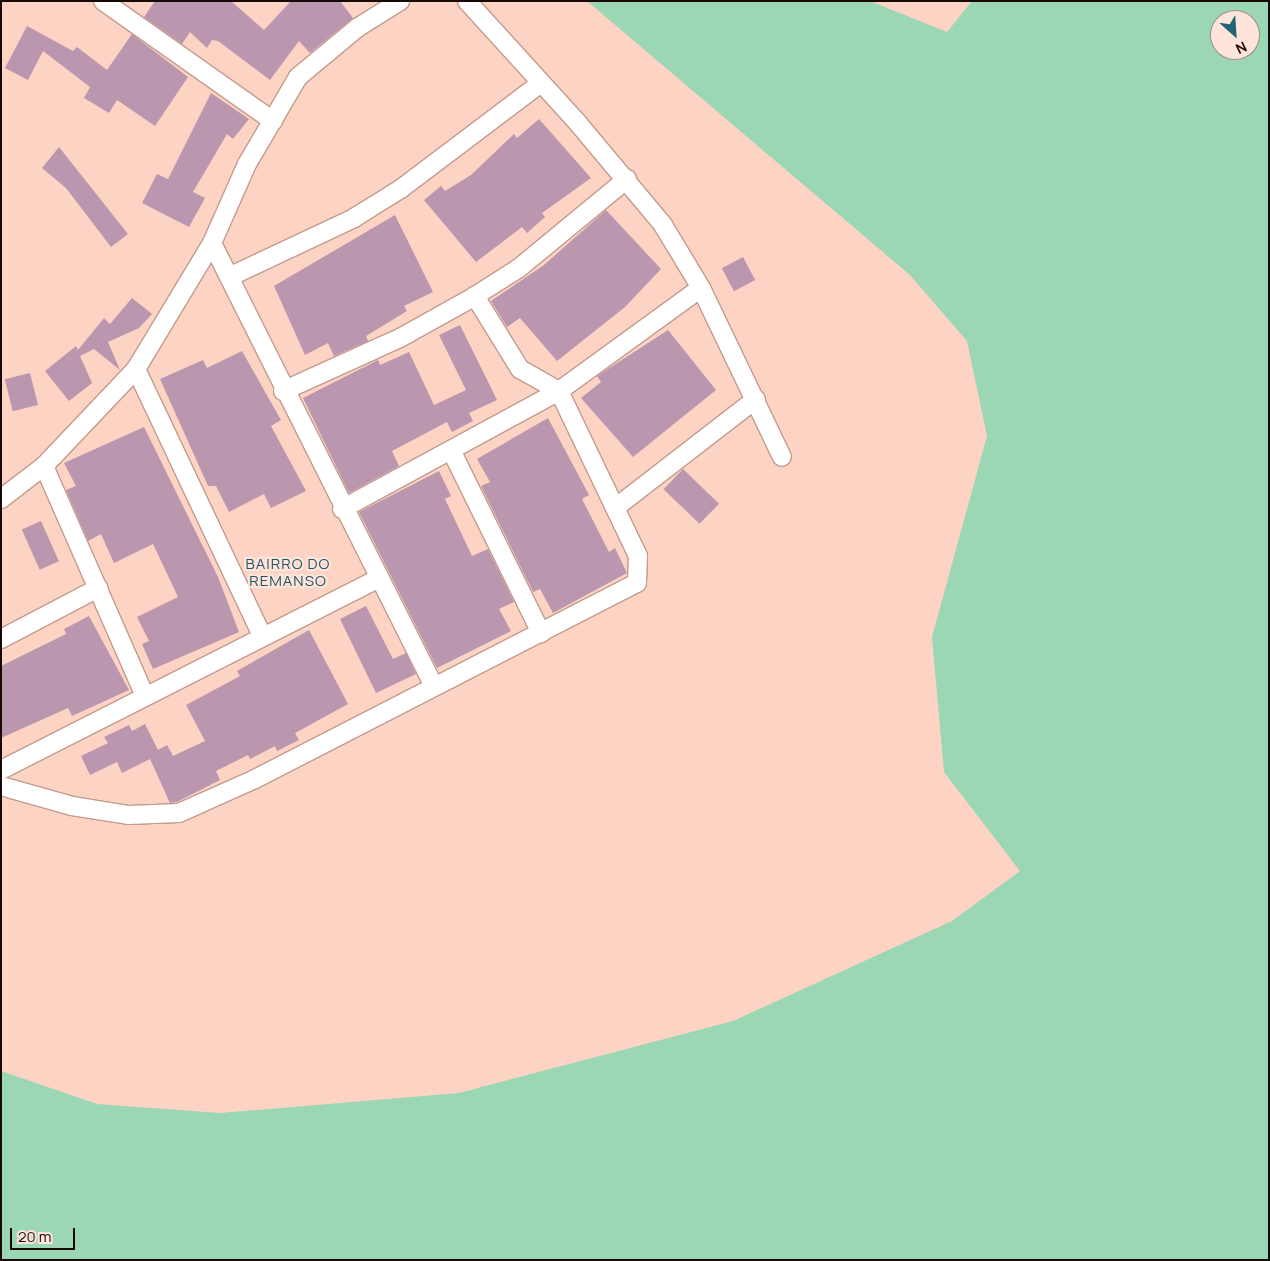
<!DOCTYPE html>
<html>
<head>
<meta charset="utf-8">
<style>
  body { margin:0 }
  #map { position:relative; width:1270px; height:1261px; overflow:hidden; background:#fdd3c4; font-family:Manrope,sans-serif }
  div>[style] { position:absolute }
  .green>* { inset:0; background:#9bd6b5 }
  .building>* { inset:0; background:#ba97ae; transform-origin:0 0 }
  .roads { filter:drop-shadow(1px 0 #c39b8d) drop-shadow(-1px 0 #c39b8d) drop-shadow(0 1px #c39b8d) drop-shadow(0 -1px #c39b8d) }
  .street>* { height:18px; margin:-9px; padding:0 9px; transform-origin:9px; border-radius:9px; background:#fff }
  span { translate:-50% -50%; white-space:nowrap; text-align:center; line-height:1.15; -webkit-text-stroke:4.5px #fee4db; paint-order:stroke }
  .neighbourhood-label { font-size:15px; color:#205564; letter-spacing:1px }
  .frame { position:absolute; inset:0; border:2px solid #170a06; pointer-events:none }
  .north { position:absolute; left:1210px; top:10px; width:50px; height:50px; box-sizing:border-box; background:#fee4db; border:1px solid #a28d86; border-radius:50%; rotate:154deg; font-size:14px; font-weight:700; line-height:20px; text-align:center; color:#170a06 }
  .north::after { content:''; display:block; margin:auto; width:18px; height:22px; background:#216477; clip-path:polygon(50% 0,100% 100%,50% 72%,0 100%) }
  .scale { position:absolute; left:10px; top:1228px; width:65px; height:22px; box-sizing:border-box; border:2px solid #170a06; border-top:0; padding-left:6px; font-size:15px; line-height:18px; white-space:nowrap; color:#170a06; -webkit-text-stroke:4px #fee4db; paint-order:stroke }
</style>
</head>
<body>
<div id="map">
  <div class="green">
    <i style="clip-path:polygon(evenodd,587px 1px,870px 1px,947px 32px,972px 1px,1269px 1px,1269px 1260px,1px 1260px,1px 1071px,97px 1104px,220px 1113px,459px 1093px,733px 1021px,952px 921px,1020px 871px,944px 772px,932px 637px,987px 436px,967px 341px,910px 275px,587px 1px,1220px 20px,1250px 20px,1250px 50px,1220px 50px,1220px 20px)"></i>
  </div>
  <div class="building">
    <i style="clip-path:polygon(155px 1px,231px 1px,264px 30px,291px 1px,340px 1px,353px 18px,310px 53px,299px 41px,270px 80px,218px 41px,212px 40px,207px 48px,190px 32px,182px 44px,144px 17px)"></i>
    <i style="clip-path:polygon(27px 26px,73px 51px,77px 47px,107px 70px,132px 34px,188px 77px,155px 126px,117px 100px,109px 113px,84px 98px,90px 87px,43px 51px,28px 80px,5px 68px)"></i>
    <i style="clip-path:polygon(211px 93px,249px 119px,233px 139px,227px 134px,193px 192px,205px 198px,189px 227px,142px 203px,157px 174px,168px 179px)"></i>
    <i style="clip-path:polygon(539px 119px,591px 178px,542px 213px,545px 217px,527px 233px,522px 227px,476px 262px,424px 200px,441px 186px,445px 191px,471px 175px,514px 134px,517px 138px)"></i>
    <i style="clip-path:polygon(59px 147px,128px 234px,111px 247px,66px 188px,42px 168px)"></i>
    <i style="clip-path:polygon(606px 210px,661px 269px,625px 307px,557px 361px,520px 318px,507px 327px,491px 301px,544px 265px)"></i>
    <i style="clip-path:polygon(395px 215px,433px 292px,404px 306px,407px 311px,366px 336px,368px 341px,334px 356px,328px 343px,305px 355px,274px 286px)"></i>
    <i style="left:743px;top:257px;width:26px;height:24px;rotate:62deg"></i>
    <i style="clip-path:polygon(132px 298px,152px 314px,139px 328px,108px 342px,120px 370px,94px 349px,80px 356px,92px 383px,69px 401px,45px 371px,76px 346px,78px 350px,104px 318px,110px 324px)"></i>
    <i style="clip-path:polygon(460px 325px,497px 400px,469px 413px,473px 421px,452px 432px,447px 422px,392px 451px,399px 466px,349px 493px,303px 398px,378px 360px,380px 365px,409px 352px,434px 405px,466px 390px,439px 335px)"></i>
    <i style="clip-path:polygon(668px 330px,716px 390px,633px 457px,581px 398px,601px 382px,597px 376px)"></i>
    <i style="clip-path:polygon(242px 351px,281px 420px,271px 426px,306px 491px,271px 508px,264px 494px,229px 512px,216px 486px,208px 486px,160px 379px,203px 360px,207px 368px)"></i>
    <i style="left:30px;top:373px;width:33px;height:26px;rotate:76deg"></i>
    <i style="clip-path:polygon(548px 418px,589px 495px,582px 499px,609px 552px,615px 548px,627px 573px,553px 613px,540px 589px,533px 592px,481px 486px,490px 482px,477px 459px)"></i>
    <i style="clip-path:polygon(144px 427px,218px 577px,239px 632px,153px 669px,142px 644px,149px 641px,137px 617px,178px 597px,153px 544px,114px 563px,101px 534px,88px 541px,66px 490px,76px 486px,64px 463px)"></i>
    <i style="left:683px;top:469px;width:50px;height:28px;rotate:44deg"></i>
    <i style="clip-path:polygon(439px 471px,451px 496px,445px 499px,472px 556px,488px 549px,514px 602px,499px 609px,511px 631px,437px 668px,359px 512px)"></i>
    <i style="left:41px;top:521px;width:44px;height:21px;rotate:66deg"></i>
    <i style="clip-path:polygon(366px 606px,393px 659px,406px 653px,416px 674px,376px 693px,340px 619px)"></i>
    <i style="clip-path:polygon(89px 616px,129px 690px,72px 716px,68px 708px,1px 738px,1px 666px,66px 634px,64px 629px)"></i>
    <i style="clip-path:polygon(309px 630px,348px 704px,295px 733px,299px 740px,277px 751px,275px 746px,250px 759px,248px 755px,216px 771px,220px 780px,177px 802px,170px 803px,150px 759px,122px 773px,117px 762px,90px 775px,81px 756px,108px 743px,104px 737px,129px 725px,132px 731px,145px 724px,158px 750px,167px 745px,173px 756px,205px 741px,186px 705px,240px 676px,237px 671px)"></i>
  </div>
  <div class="roads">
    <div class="street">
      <i style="left:103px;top:1px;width:208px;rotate:35.2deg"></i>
      <i style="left:467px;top:1px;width:164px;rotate:47.7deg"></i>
      <i style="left:577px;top:122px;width:134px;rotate:50.1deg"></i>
      <i style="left:663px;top:225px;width:74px;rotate:58.9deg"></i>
      <i style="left:701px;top:288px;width:187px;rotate:64.4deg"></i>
      <i style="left:212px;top:243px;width:496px;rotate:63.4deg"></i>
      <i style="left:231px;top:276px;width:136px;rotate:-25.2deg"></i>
      <i style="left:354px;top:218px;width:57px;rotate:-32deg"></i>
      <i style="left:402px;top:188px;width:174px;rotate:-37.1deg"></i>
      <i style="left:136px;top:369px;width:294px;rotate:64.7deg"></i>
      <i style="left:283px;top:391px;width:128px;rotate:-24.4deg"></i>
      <i style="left:400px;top:338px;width:86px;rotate:-29.2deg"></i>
      <i style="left:475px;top:296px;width:52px;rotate:-32.5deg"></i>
      <i style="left:519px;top:268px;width:140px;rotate:-39.5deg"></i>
      <i style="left:452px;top:452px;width:202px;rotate:63.8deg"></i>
      <i style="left:44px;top:466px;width:251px;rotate:66.3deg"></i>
      <i style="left:1px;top:499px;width:54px;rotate:-37.5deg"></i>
      <i style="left:44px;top:466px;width:134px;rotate:-46.5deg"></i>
      <i style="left:136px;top:369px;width:147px;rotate:-58.9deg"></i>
      <i style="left:212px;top:243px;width:86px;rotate:-66.1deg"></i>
      <i style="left:247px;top:164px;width:101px;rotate:-59.6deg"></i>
      <i style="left:298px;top:77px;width:77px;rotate:-39.7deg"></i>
      <i style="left:357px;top:28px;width:51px;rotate:-32.1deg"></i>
      <i style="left:615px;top:508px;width:178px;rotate:-37.7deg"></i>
      <i style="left:342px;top:509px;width:247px;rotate:-28.5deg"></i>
      <i style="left:559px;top:391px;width:175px;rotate:-36deg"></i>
      <i style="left:1px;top:639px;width:110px;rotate:-27.7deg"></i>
      <i style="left:1px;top:770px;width:422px;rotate:-26.9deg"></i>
      <i style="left:1px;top:786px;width:74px;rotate:15.7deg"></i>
      <i style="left:72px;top:806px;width:58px;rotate:9deg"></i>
      <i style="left:129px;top:815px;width:50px;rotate:-2.3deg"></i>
      <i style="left:179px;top:813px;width:83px;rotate:-24.1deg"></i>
      <i style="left:255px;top:779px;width:429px;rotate:-27.2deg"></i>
      <i style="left:637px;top:583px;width:27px;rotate:-88deg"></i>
      <i style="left:638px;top:556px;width:183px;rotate:-115.6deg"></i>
      <i style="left:559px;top:391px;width:45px;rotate:-150.6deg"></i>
      <i style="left:520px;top:369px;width:86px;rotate:-121.7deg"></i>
    </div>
  </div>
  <div class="neighbourhood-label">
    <span style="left:288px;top:572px">BAIRRO DO<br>REMANSO</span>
  </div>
  <div class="frame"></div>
  <div class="north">N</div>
  <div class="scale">20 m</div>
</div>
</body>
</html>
